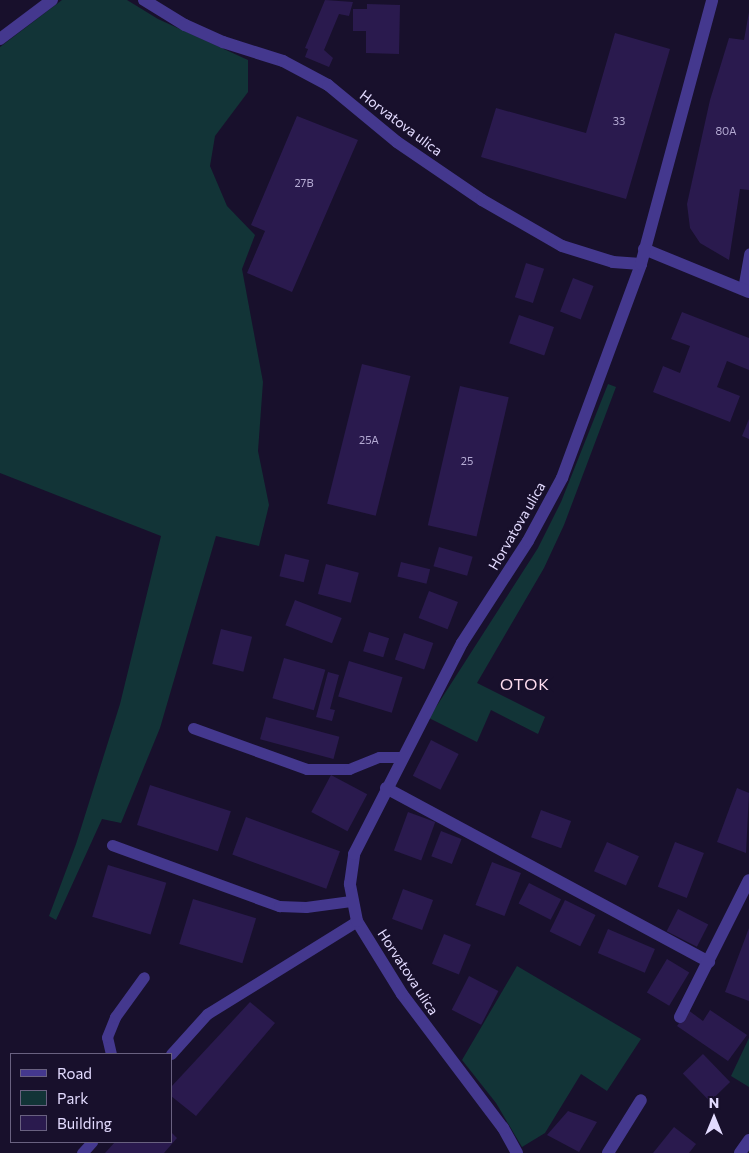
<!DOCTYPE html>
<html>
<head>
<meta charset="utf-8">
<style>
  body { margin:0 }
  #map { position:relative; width:749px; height:1153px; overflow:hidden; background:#18102c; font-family:Commissioner,sans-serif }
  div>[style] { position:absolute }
  .green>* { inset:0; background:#123437 }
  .building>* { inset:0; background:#2a1a4e; transform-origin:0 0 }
  .lane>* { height:11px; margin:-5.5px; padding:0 5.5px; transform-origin:5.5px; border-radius:5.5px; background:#44388e }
  .street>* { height:12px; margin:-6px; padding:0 6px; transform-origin:6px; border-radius:6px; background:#44388e }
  span { translate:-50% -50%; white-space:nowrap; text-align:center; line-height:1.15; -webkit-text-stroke:4.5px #18102c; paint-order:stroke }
  .number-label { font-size:11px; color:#b5abd3 }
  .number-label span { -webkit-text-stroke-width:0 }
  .street-label { font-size:14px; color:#e3dbff }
  .quarter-label { font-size:16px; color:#ffddef; letter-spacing:1px }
  .legend { position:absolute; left:10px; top:1053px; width:162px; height:90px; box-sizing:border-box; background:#18102c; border:1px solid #696180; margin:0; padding:6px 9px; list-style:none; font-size:15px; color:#e3dbff }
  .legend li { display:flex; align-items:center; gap:10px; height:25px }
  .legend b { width:25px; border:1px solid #696180 }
  .north { position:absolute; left:689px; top:1093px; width:50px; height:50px; -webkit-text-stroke:4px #18102c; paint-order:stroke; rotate:0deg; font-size:14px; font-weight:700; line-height:20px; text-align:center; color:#e3dbff }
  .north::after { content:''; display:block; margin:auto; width:18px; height:22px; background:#e3dbff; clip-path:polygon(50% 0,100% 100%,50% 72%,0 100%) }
</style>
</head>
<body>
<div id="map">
  <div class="green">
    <i style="clip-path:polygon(62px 0,127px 0,158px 19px,248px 60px,248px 92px,215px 136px,210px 166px,227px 206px,255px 235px,242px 269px,263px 382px,258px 451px,269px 505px,259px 546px,216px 536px,160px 728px,121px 823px,102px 819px,56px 920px,49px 916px,76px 844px,120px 704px,161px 536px,0 473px,0 47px)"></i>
    <i style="clip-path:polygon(608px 384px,616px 387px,564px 525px,544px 568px,477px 683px,545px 717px,538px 734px,491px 710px,477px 742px,429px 718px,538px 548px,561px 502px)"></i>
    <i style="clip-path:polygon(517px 966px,641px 1039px,607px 1091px,581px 1074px,545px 1133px,522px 1147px,496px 1103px,462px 1060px)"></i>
    <i style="clip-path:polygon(749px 1038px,749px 1087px,731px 1076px)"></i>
  </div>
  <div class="building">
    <i style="clip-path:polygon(325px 0,353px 2px,349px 16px,339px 14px,324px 50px,333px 58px,329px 67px,305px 57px,308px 49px,305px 48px)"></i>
    <i style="clip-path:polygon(367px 4px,400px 5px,399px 54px,366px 53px,366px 31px,353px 31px,353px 9px,367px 9px)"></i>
    <i style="clip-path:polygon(749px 12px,749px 190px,740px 189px,729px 260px,700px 243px,690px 228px,687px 204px,710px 100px,729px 38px,744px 40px)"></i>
    <i style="clip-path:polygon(615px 33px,670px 49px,626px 199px,481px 157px,496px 108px,586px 133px)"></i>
    <i style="clip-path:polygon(297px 116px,358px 140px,292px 292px,247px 273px,265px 231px,251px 225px)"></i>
    <i style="left:526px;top:263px;width:19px;height:36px;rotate:18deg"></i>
    <i style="left:573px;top:278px;width:22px;height:36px;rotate:21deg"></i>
    <i style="clip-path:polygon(682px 312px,749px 338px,749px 370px,727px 361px,717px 387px,740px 396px,730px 422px,653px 392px,663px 366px,680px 373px,690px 346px,671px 339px)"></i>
    <i style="left:519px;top:315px;width:37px;height:30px;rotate:19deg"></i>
    <i style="left:362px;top:364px;width:50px;height:144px;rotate:14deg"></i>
    <i style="left:460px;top:386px;width:50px;height:143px;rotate:13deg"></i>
    <i style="clip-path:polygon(749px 419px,749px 439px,742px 436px)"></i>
    <i style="left:439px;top:547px;width:35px;height:20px;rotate:16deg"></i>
    <i style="left:285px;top:554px;width:25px;height:23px;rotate:14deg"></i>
    <i style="left:401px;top:562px;width:30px;height:15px;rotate:14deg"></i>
    <i style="left:326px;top:564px;width:34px;height:31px;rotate:15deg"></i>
    <i style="left:429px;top:591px;width:31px;height:29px;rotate:21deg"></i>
    <i style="left:295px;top:600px;width:50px;height:27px;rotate:21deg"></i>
    <i style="left:221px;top:629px;width:32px;height:36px;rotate:14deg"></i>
    <i style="left:369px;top:632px;width:21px;height:20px;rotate:17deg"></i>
    <i style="left:404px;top:633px;width:31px;height:28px;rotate:19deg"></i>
    <i style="left:284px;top:658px;width:43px;height:42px;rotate:16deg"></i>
    <i style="left:349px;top:661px;width:56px;height:37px;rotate:17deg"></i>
    <i style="clip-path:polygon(328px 672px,339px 675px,330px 709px,335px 710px,332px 721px,316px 717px)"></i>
    <i style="left:266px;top:717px;width:76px;height:23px;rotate:15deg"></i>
    <i style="left:431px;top:740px;width:31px;height:40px;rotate:27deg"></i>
    <i style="left:331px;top:775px;width:41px;height:42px;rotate:28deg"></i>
    <i style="left:150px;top:785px;width:85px;height:42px;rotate:18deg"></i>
    <i style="clip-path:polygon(737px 788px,749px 793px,746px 853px,717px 842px)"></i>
    <i style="left:541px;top:810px;width:32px;height:29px;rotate:20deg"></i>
    <i style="left:408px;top:812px;width:29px;height:41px;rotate:20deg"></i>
    <i style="left:246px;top:817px;width:100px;height:40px;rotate:20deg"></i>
    <i style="left:441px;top:831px;width:22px;height:27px;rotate:21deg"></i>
    <i style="left:607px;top:842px;width:35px;height:32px;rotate:24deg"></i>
    <i style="left:675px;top:842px;width:31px;height:48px;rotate:21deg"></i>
    <i style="left:492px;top:862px;width:31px;height:46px;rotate:21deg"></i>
    <i style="left:108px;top:865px;width:61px;height:54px;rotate:17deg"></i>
    <i style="left:529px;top:883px;width:36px;height:23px;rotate:27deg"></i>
    <i style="left:403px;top:889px;width:32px;height:32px;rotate:20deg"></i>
    <i style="left:193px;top:899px;width:66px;height:47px;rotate:17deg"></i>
    <i style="left:565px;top:900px;width:34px;height:35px;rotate:26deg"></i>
    <i style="left:678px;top:909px;width:34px;height:25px;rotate:27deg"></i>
    <i style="clip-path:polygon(749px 928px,749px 1001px,725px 992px)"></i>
    <i style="left:608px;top:929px;width:51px;height:26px;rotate:23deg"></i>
    <i style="left:444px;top:934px;width:29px;height:32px;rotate:22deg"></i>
    <i style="left:667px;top:959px;width:26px;height:39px;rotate:31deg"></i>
    <i style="left:469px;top:976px;width:33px;height:38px;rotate:27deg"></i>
    <i style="clip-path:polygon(250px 1002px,275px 1023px,196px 1116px,171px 1096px,171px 1087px)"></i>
    <i style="clip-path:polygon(688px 1010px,703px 1021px,710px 1010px,747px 1035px,728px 1061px,677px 1026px)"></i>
    <i style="left:703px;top:1054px;width:39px;height:28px;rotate:46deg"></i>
    <i style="clip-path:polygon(568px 1111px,597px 1122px,579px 1152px,547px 1135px)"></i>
    <i style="clip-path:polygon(674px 1127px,696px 1144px,689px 1153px,653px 1153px)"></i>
    <i style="clip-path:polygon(171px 1132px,177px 1138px,164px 1153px,105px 1153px,115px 1142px,171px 1142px)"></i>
  </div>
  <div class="lane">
    <i style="left:743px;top:289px;width:36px;rotate:-80deg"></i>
    <i style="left:193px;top:728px;width:121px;rotate:19.8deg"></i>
    <i style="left:307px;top:769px;width:42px"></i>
    <i style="left:349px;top:769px;width:32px;rotate:-22deg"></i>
    <i style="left:379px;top:757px;width:23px"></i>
    <i style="left:112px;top:845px;width:178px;rotate:20.1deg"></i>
    <i style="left:279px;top:906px;width:27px;rotate:2deg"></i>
    <i style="left:306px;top:907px;width:45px;rotate:-7.6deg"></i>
    <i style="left:111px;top:1054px;width:17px;rotate:-103deg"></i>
    <i style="left:107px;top:1037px;width:22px;rotate:-68deg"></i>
    <i style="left:115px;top:1017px;width:49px;rotate:-54.1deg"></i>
    <i style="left:171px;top:1054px;width:54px;rotate:-48deg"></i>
    <i style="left:207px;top:1014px;width:176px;rotate:-31.8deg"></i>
    <i style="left:82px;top:1153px;width:15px;rotate:-48deg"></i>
  </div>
  <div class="street">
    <i style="left:144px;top:0;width:48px;rotate:31.4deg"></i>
    <i style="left:185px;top:25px;width:42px;rotate:24.1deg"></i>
    <i style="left:223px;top:42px;width:63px;rotate:17.6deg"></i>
    <i style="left:283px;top:61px;width:51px;rotate:28.1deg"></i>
    <i style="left:328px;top:85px;width:89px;rotate:39.6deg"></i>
    <i style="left:397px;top:142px;width:103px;rotate:34.3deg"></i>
    <i style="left:482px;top:200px;width:92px;rotate:29.9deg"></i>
    <i style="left:562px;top:246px;width:53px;rotate:17.4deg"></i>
    <i style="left:613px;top:262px;width:28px;rotate:4deg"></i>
    <i style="left:0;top:39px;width:65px;rotate:-36.9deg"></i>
    <i style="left:644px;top:249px;width:113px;rotate:22.3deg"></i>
    <i style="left:386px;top:788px;width:367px;rotate:28.3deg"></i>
    <i style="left:680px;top:1017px;width:153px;rotate:-63.3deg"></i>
    <i style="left:517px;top:1153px;width:29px;rotate:-119deg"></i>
    <i style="left:503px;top:1128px;width:168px;rotate:-127deg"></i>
    <i style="left:402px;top:994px;width:86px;rotate:-121.7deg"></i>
    <i style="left:357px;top:921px;width:38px;rotate:-101deg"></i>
    <i style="left:350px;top:884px;width:30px;rotate:-82deg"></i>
    <i style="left:354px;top:854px;width:237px;rotate:-62.9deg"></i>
    <i style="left:462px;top:643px;width:121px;rotate:-57.1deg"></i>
    <i style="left:528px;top:541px;width:72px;rotate:-61.6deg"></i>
    <i style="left:562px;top:478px;width:228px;rotate:-69.7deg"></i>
    <i style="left:641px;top:264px;width:273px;rotate:-74.9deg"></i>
    <i style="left:608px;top:1153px;width:62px;rotate:-58.1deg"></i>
    <i style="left:740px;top:1153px;width:16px;rotate:-55deg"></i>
  </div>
  <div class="number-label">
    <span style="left:619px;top:121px">33</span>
    <span style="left:726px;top:131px">80A</span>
    <span style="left:304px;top:183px">27B</span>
    <span style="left:369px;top:440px">25A</span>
    <span style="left:467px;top:461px">25</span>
  </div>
  <div class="street-label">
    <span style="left:401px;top:123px;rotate:37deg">Horvatova ulica</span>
    <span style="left:517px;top:526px;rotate:-60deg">Horvatova ulica</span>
    <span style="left:408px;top:972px;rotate:57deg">Horvatova ulica</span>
  </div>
  <div class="quarter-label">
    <span style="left:525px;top:684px">OTOK</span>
  </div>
  <ul class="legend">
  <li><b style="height:6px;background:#44388e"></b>Road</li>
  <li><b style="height:14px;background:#123437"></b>Park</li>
  <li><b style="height:14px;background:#2a1a4e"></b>Building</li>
  </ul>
  <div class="north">N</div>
</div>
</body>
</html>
